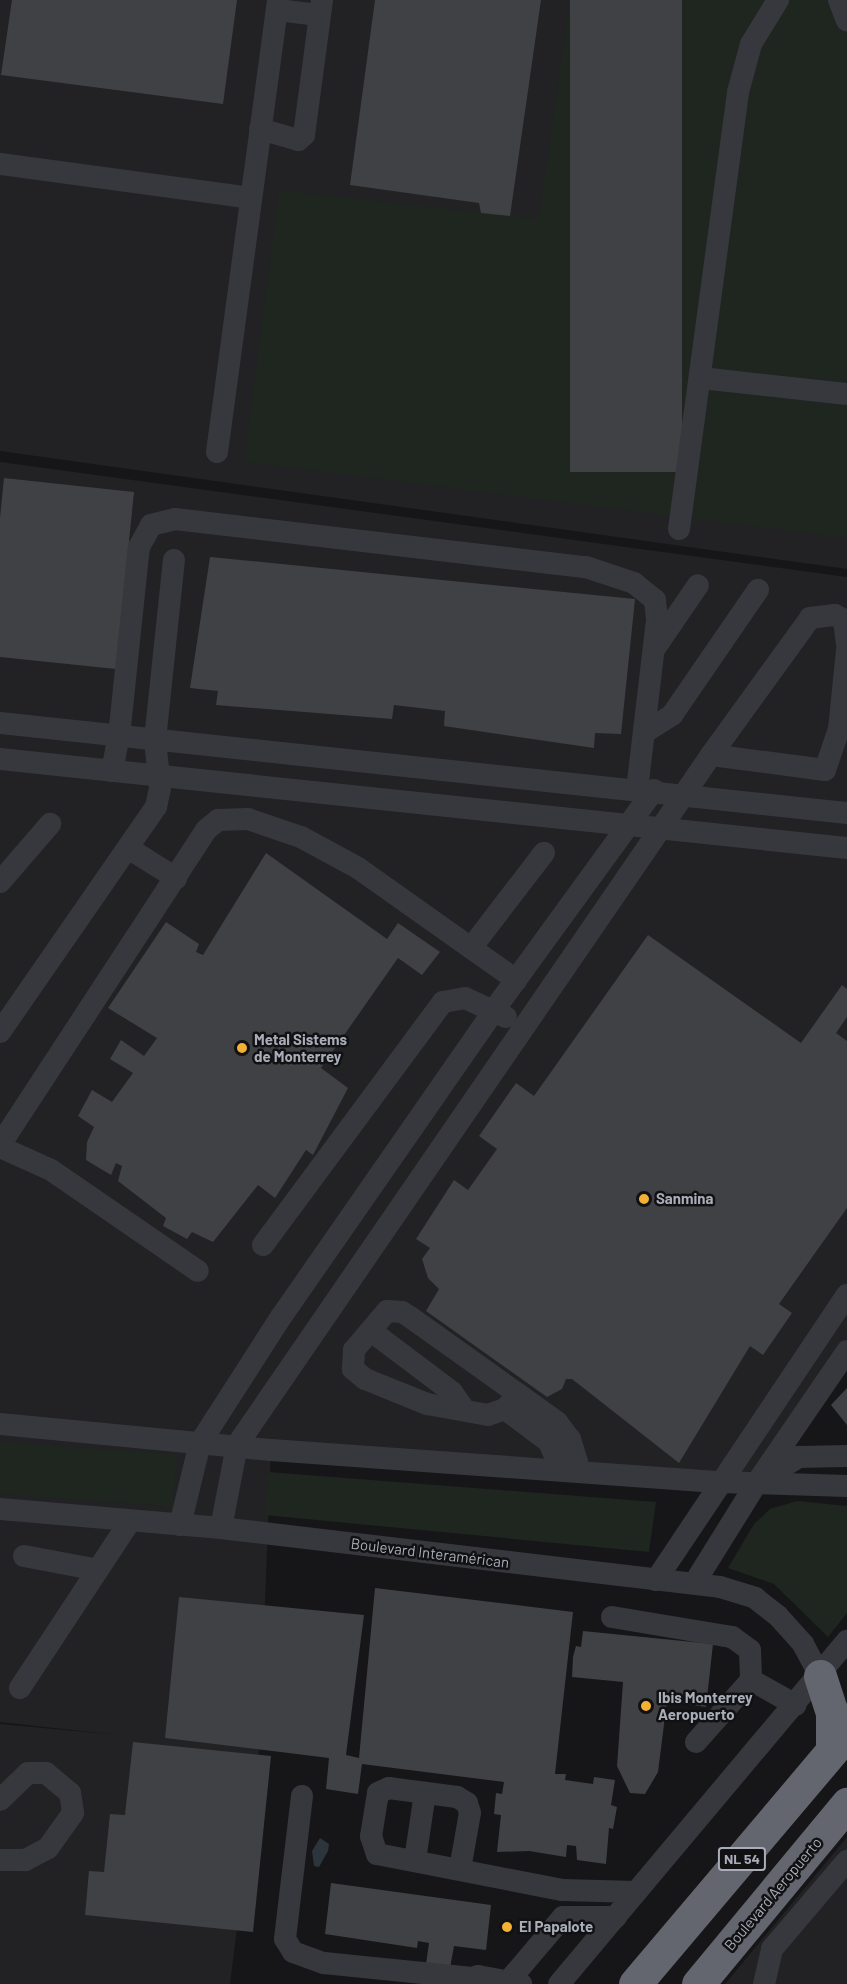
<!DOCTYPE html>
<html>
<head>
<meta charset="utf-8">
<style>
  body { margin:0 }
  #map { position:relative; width:847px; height:1984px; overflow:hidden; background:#161618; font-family:Barlow,sans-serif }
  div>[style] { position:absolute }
  .built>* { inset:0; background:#222225 }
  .green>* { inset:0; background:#1e261f; transform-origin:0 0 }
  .water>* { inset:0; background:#2c353c }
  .building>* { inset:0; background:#404145; transform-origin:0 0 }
  .minor>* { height:22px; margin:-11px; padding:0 11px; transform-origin:11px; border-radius:11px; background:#37383d }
  .highway>* { height:33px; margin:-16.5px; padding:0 16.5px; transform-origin:16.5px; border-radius:16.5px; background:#63666e }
  .dots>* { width:16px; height:16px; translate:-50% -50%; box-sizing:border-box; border:3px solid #111113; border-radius:50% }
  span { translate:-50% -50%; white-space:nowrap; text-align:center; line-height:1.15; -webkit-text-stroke:5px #111113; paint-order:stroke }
  .shield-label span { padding:2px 4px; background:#111113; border:2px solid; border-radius:4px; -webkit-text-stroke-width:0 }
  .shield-label { font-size:14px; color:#a8adb8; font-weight:700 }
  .poi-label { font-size:15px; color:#a8adb8; font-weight:700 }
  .left { translate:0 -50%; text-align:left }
  .street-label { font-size:15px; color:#a8adb8 }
</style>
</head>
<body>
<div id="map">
  <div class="built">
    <i style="clip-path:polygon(0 0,847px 0,847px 569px,0 451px)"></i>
    <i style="clip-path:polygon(0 462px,847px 577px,847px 1358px,752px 1493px,271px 1450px,259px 1750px,230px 1984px,0 1984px,0 1724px,118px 1735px,0 1722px)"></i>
    <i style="clip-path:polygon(847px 1837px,847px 1984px,725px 1984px)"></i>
  </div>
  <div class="green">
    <i style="clip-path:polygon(570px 0,847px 0,847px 538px,244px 462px,279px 190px,539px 219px)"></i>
    <i style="left:0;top:1442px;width:177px;height:52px;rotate:4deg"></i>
    <i style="clip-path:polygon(268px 1472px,656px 1502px,649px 1552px,265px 1515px)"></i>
    <i style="clip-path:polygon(797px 1501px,847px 1506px,847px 1613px,828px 1637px,774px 1584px,728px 1568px,754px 1524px,770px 1509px)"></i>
  </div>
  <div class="water">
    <i style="clip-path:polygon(320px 1838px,329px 1844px,328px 1851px,319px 1867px,314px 1866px,312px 1851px)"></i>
  </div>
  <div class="building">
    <i style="clip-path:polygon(12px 0,237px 0,223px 104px,1px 75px)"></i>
    <i style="clip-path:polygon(375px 0,541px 0,510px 216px,481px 213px,479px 203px,350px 185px)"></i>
    <i style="left:570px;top:0;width:112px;height:472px"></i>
    <i style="clip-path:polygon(4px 478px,134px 492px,116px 669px,0 657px,0 518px)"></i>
    <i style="clip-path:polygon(210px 557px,635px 599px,621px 734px,595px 733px,594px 748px,444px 726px,445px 711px,394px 705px,392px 719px,216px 705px,218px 691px,190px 688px)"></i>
    <i style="clip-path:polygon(266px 853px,387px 939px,398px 923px,440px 952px,422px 975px,398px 958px,321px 1068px,348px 1088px,313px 1155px,306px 1150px,275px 1198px,258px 1185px,213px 1242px,192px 1232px,187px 1239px,163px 1226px,166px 1218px,118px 1181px,122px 1166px,116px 1163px,111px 1175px,86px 1160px,87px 1142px,94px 1127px,78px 1116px,92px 1090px,112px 1102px,133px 1073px,110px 1059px,121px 1040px,144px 1056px,157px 1038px,108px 1008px,166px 922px,199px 944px,196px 952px,203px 955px)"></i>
    <i style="clip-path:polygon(648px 935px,801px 1043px,842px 985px,847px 989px,847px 1017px,836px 1033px,847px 1041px,847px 1208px,779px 1304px,792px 1313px,763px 1355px,750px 1346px,679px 1463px,572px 1379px,566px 1379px,562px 1389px,547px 1397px,426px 1311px,439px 1289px,428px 1278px,422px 1259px,430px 1248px,416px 1239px,454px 1180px,468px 1190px,497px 1149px,479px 1136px,516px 1083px,534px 1096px)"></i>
    <i style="clip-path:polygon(847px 1388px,847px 1425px,831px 1405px)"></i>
    <i style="clip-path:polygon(375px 1588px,573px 1612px,555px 1774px,566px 1774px,565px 1780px,593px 1784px,594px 1777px,615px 1780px,611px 1805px,617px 1807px,613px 1829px,609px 1828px,606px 1864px,577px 1860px,576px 1846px,567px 1845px,566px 1857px,529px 1851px,497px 1852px,501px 1815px,494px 1814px,496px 1793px,502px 1794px,504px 1782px,362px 1764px,358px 1794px,326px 1789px,329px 1758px,165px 1738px,179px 1597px,364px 1615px,346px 1755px,359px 1758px)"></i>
    <i style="clip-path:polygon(583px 1631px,713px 1644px,706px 1707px,667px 1701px,658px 1772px,645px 1794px,630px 1793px,617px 1766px,623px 1682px,572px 1677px,573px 1657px,576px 1646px,581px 1647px)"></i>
    <i style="clip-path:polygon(133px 1742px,271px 1756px,253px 1932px,85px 1915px,89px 1871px,104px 1872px,110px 1814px,125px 1815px)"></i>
    <i style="clip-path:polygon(331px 1883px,491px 1905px,486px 1950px,454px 1946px,450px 1968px,426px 1964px,429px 1943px,418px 1941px,417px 1948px,325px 1934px)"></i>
  </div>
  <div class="minor">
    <i style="left:839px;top:0;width:22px;rotate:69deg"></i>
    <i style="left:277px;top:10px;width:42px;rotate:6.8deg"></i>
    <i style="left:260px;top:129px;width:40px;rotate:16deg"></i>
    <i style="left:298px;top:140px;width:8px;rotate:-40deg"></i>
    <i style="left:304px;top:135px;width:136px;rotate:-82.4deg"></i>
    <i style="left:0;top:164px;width:253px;rotate:7.7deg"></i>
    <i style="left:701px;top:378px;width:147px;rotate:6.3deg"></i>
    <i style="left:217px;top:452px;width:456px;rotate:-82.3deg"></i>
    <i style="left:679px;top:529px;width:441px;rotate:-82.3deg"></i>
    <i style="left:738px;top:92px;width:50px;rotate:-74.8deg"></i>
    <i style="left:751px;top:44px;width:52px;rotate:-58.5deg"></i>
    <i style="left:655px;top:648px;width:76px;rotate:-55.7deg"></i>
    <i style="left:0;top:723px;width:852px;rotate:6.07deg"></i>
    <i style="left:645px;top:732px;width:32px;rotate:-32deg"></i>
    <i style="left:672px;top:715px;width:152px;rotate:-55.5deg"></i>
    <i style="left:711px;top:755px;width:115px;rotate:7.5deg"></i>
    <i style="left:825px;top:770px;width:43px;rotate:-71.1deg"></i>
    <i style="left:839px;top:729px;width:79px;rotate:-84.2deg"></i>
    <i style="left:0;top:759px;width:852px;rotate:6deg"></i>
    <i style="left:112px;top:771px;width:36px;rotate:-79deg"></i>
    <i style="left:119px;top:736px;width:190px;rotate:-84deg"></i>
    <i style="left:139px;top:547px;width:25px;rotate:-61deg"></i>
    <i style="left:151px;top:525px;width:25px;rotate:-14deg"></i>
    <i style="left:175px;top:519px;width:414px;rotate:6.7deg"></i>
    <i style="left:586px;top:567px;width:51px;rotate:18.4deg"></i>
    <i style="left:634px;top:583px;width:27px;rotate:39deg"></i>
    <i style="left:655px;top:600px;width:20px;rotate:84deg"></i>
    <i style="left:657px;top:620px;width:170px;rotate:96.7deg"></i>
    <i style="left:128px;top:848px;width:57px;rotate:32deg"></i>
    <i style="left:0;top:882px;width:77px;rotate:-49.2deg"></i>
    <i style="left:471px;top:948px;width:120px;rotate:-52.5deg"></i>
    <i style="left:0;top:1032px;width:274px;rotate:-55.3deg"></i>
    <i style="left:156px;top:807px;width:19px;rotate:-78deg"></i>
    <i style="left:160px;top:788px;width:48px;rotate:-95.9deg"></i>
    <i style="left:155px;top:740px;width:181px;rotate:-84deg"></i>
    <i style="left:0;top:1145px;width:376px;rotate:-56.8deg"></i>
    <i style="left:206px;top:830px;width:16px;rotate:-40deg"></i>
    <i style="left:218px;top:820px;width:30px;rotate:-2deg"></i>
    <i style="left:248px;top:819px;width:56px;rotate:18.8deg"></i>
    <i style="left:301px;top:837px;width:65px;rotate:28.5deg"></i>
    <i style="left:358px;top:868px;width:194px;rotate:35.3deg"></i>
    <i style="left:0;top:1147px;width:56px;rotate:24.3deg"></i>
    <i style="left:51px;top:1170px;width:178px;rotate:34.5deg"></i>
    <i style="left:263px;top:1245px;width:302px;rotate:-53.5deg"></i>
    <i style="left:443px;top:1002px;width:22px;rotate:-10deg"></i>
    <i style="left:465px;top:998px;width:45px;rotate:24.9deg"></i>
    <i style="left:371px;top:1331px;width:101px;rotate:37deg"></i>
    <i style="left:452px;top:1392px;width:21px;rotate:55deg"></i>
    <i style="left:518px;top:1394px;width:20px;rotate:131deg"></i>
    <i style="left:505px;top:1409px;width:18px;rotate:161deg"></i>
    <i style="left:488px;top:1415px;width:62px;rotate:-169.8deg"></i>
    <i style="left:427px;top:1404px;width:67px;rotate:-158deg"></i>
    <i style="left:365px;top:1379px;width:16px;rotate:-140deg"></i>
    <i style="left:353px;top:1369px;width:19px;rotate:-87deg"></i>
    <i style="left:354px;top:1350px;width:51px;rotate:-49.8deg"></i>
    <i style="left:387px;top:1311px;width:15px;rotate:4deg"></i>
    <i style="left:402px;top:1312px;width:9px;rotate:32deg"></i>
    <i style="left:410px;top:1317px;width:133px;rotate:35.5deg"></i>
    <i style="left:518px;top:1394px;width:48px;rotate:35.7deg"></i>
    <i style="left:557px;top:1422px;width:21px;rotate:53deg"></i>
    <i style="left:570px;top:1439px;width:34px;rotate:73deg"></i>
    <i style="left:505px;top:1409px;width:55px;rotate:36.9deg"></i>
    <i style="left:549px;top:1442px;width:30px;rotate:67deg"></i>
    <i style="left:0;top:1424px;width:272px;rotate:5.5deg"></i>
    <i style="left:271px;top:1450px;width:450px;rotate:4.1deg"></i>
    <i style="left:720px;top:1482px;width:127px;rotate:1.8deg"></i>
    <i style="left:765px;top:1478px;width:40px;rotate:-32deg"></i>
    <i style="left:799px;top:1457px;width:48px;rotate:-1.2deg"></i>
    <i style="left:0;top:1509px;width:222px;rotate:4.9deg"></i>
    <i style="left:221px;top:1528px;width:502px;rotate:6.74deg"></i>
    <i style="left:720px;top:1587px;width:37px;rotate:17deg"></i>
    <i style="left:755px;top:1598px;width:29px;rotate:38deg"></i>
    <i style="left:778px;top:1616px;width:38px;rotate:48deg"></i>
    <i style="left:803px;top:1644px;width:36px;rotate:62deg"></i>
    <i style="left:180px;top:1525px;width:84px;rotate:-76.3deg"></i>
    <i style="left:200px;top:1443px;width:150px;rotate:-57.3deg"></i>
    <i style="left:281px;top:1317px;width:374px;rotate:-55.2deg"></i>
    <i style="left:494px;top:1010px;width:272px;rotate:-54deg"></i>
    <i style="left:221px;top:1528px;width:85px;rotate:-79.1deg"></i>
    <i style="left:237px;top:1445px;width:837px;rotate:-55.51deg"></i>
    <i style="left:711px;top:755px;width:169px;rotate:-54.1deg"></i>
    <i style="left:810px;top:618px;width:25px;rotate:-7deg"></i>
    <i style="left:835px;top:615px;width:10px;rotate:29deg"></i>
    <i style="left:844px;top:620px;width:23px;rotate:83deg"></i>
    <i style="left:24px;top:1556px;width:75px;rotate:10.7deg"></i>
    <i style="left:656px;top:1580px;width:343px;rotate:-56.2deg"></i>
    <i style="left:695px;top:1582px;width:115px;rotate:-58.1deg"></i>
    <i style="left:756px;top:1484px;width:161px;rotate:-55.6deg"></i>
    <i style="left:612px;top:1617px;width:122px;rotate:9.5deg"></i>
    <i style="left:732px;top:1637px;width:22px;rotate:36deg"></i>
    <i style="left:750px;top:1650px;width:30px;rotate:88deg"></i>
    <i style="left:751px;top:1680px;width:51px;rotate:29.1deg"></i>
    <i style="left:20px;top:1688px;width:200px;rotate:-56.6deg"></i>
    <i style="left:696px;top:1742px;width:83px;rotate:-48.4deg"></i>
    <i style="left:302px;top:1796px;width:144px;rotate:96.8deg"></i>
    <i style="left:285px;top:1939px;width:15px;rotate:58deg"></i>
    <i style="left:293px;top:1952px;width:33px;rotate:20deg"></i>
    <i style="left:324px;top:1963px;width:149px;rotate:5.8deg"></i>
    <i style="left:472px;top:1978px;width:6px;rotate:-18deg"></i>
    <i style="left:478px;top:1976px;width:44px;rotate:10.5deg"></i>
    <i style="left:0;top:1800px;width:39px;rotate:-44deg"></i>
    <i style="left:28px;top:1773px;width:18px"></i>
    <i style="left:46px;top:1773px;width:31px;rotate:40deg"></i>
    <i style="left:70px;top:1793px;width:20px;rotate:81deg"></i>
    <i style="left:73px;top:1813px;width:43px;rotate:125.5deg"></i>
    <i style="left:48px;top:1848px;width:26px;rotate:152deg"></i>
    <i style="left:25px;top:1860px;width:25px;rotate:180deg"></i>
    <i style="left:415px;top:1860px;width:68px;rotate:-81.5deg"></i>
    <i style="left:460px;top:1869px;width:57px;rotate:-79.9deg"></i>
    <i style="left:470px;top:1813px;width:10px;rotate:-107deg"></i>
    <i style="left:467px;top:1803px;width:12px;rotate:-149deg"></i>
    <i style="left:457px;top:1797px;width:69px;rotate:-172.5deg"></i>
    <i style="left:389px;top:1788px;width:12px;rotate:156deg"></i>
    <i style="left:378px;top:1793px;width:44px;rotate:99.2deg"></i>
    <i style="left:371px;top:1836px;width:19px;rotate:72deg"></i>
    <i style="left:377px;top:1854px;width:188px;rotate:11deg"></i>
    <i style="left:562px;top:1890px;width:74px;rotate:1.5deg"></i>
    <i style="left:506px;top:1984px;width:88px;rotate:-49.6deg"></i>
    <i style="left:563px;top:1917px;width:53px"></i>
    <i style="left:559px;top:1984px;width:448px;rotate:-50deg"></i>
    <i style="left:764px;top:1984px;width:36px;rotate:-77deg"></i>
    <i style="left:772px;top:1949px;width:116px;rotate:-49.6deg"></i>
  </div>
  <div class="highway">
    <i style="left:820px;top:1676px;width:38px;rotate:72deg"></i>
    <i style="left:832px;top:1712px;width:38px;rotate:90deg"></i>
    <i style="left:635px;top:1984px;width:329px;rotate:-49.8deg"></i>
    <i style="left:698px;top:1984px;width:234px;rotate:-50.4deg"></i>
  </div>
  <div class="dots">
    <i style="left:242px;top:1048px;background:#f2b134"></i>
    <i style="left:644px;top:1199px;background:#f2b134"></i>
    <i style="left:646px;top:1706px;background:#f2b134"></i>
    <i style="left:507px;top:1927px;background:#f2b134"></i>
  </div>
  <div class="shield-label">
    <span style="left:742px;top:1859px">NL 54</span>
  </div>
  <div class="poi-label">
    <span class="left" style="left:254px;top:1048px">Metal Sistems<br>de Monterrey</span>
    <span class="left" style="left:656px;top:1199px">Sanmina</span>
    <span class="left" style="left:658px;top:1706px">Ibis Monterrey<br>Aeropuerto</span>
    <span class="left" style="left:519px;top:1927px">El Papalote</span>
  </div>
  <div class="street-label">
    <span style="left:430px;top:1553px;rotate:7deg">Boulevard Interamérican</span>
    <span style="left:773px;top:1894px;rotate:-50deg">Boulevard Aeropuerto</span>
  </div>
</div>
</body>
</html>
